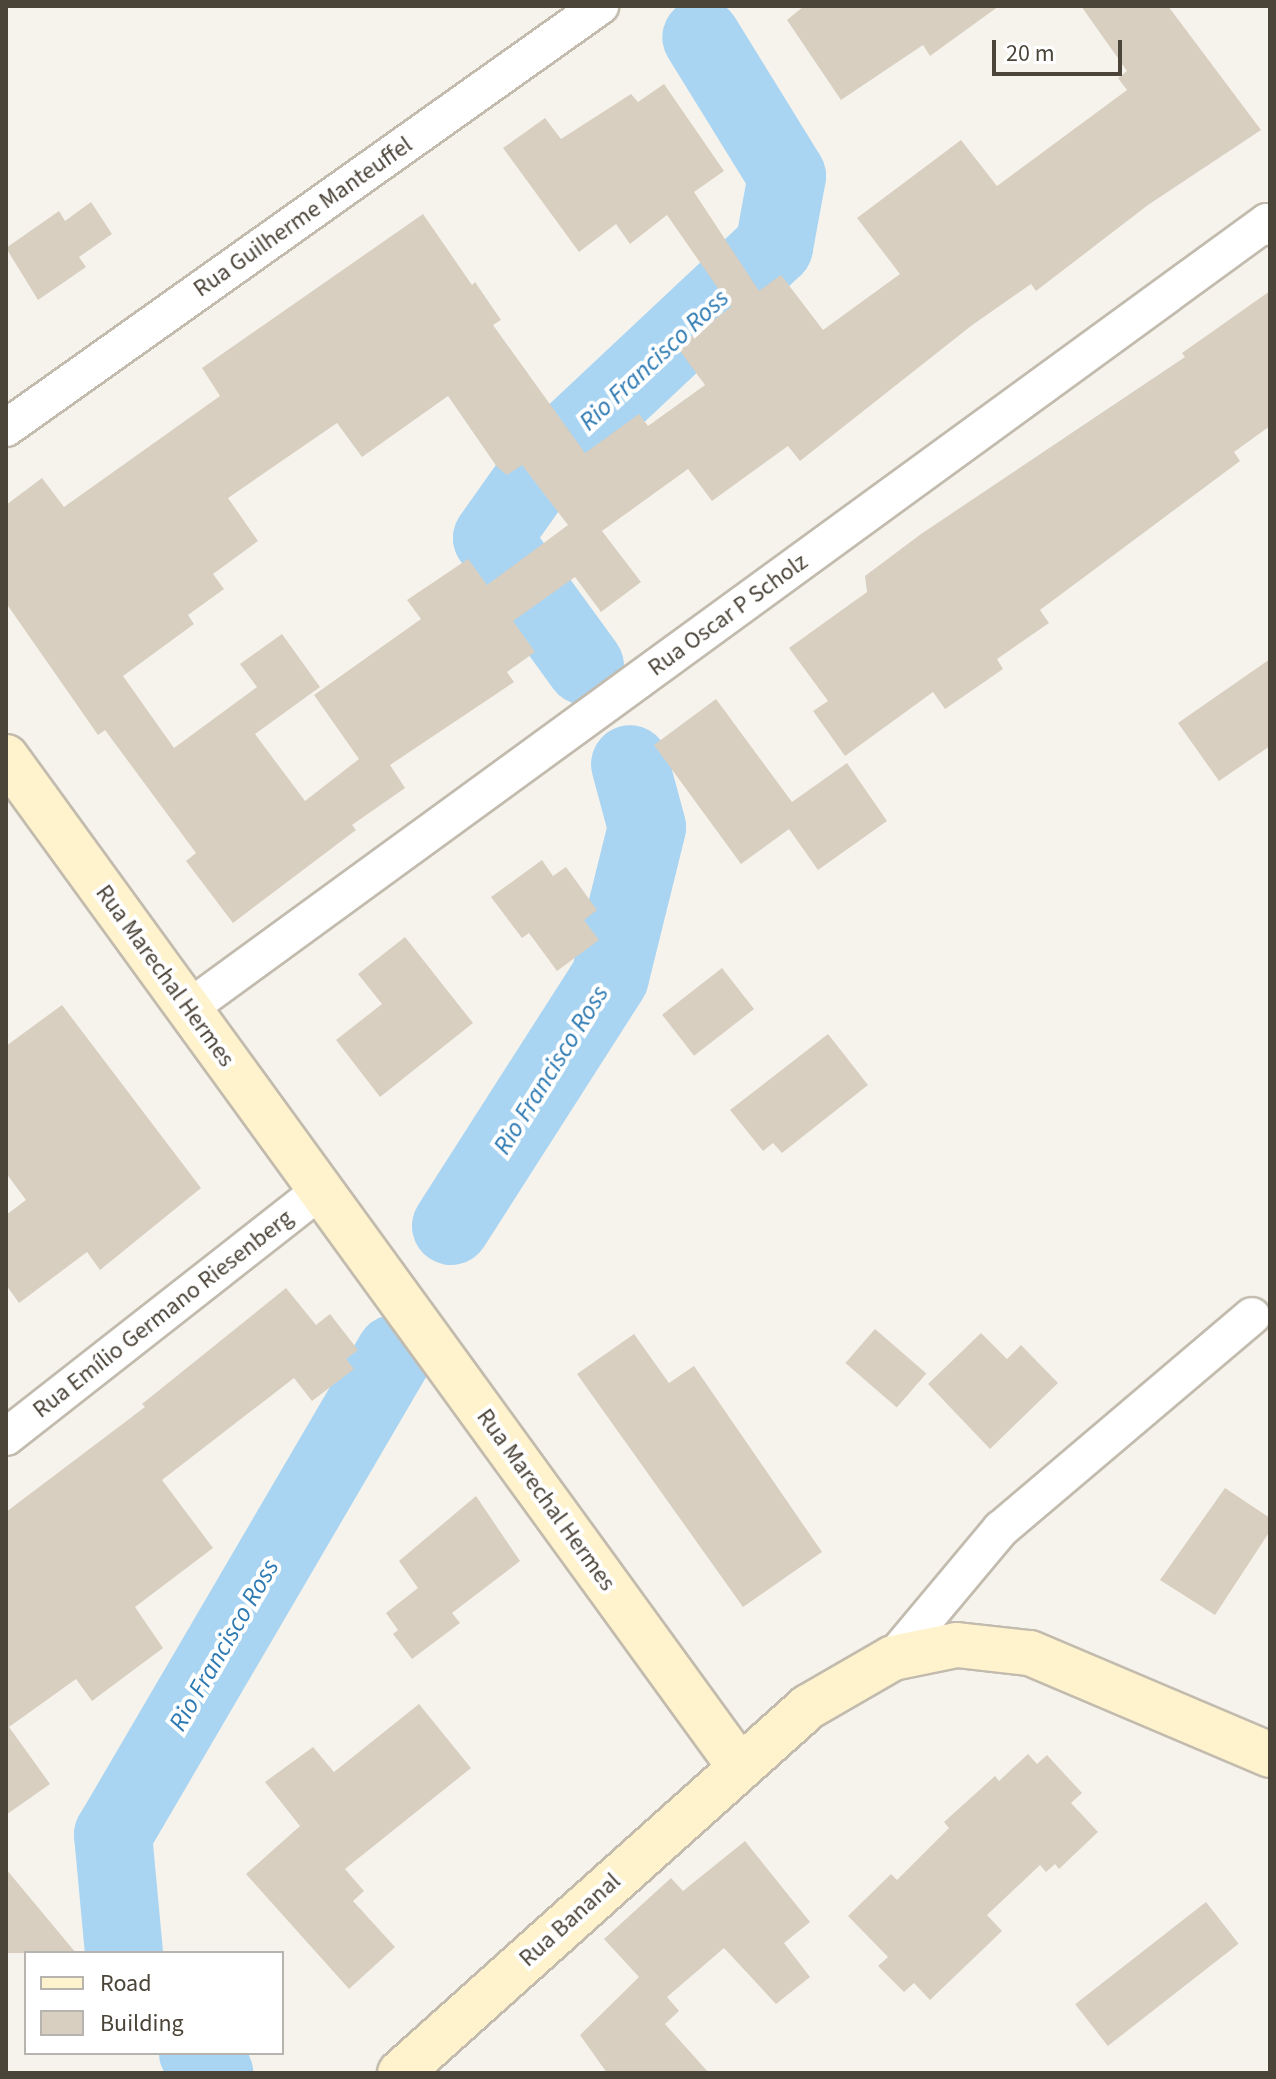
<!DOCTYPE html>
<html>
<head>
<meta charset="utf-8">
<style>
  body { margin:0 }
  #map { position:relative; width:1276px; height:2079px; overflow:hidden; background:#f6f3ec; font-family:"Source Sans 3",sans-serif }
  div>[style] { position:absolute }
  .river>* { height:78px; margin:-39px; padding:0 39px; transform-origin:39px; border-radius:39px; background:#a9d4f2 }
  .building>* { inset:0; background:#d8cfc1; transform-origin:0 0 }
  .roads { filter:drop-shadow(2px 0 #c2bbae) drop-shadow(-2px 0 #c2bbae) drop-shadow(0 2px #c2bbae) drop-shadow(0 -2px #c2bbae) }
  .street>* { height:36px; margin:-18px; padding:0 18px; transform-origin:18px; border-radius:18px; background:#fff }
  .secondary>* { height:44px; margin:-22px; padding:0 22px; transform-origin:22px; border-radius:22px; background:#fff3cd }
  span { translate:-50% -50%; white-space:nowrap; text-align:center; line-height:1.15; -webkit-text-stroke:8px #fff; paint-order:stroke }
  .street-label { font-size:24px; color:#4b4439 }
  .water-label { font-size:26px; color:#2e7ab2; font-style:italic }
  .frame { position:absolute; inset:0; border:8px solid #4b4439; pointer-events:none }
  .legend { position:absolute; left:24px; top:1951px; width:260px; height:104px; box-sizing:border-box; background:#fff; border:2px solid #b7b4b0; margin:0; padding:10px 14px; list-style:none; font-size:24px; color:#4b4439 }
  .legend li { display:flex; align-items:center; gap:16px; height:40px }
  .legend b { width:40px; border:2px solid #b7b4b0 }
  .scale { position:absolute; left:992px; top:40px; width:130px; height:36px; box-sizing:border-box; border:4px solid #4b4439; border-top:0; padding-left:10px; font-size:24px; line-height:28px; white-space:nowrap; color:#4b4439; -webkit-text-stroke:6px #fff; paint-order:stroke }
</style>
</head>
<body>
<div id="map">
  <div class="river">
    <i style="left:585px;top:666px;width:158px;rotate:-126deg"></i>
    <i style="left:492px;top:538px;width:97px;rotate:-54.7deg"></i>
    <i style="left:548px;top:459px;width:310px;rotate:-43.2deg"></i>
    <i style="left:774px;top:247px;width:72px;rotate:-79.6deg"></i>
    <i style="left:787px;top:176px;width:163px;rotate:-121.7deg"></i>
    <i style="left:451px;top:1226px;width:295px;rotate:-57.4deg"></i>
    <i style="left:610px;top:977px;width:154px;rotate:-76.1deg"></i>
    <i style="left:647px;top:827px;width:65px;rotate:-105.1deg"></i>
    <i style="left:124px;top:1953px;width:119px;rotate:-95.3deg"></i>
    <i style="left:113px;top:1835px;width:558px;rotate:-59.67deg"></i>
    <i style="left:198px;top:2053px;width:26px;rotate:51deg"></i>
  </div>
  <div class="building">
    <i style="clip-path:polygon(804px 6px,999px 6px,930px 56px,923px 45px,841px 100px,787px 20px)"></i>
    <i style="clip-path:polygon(evenodd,1081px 6px,1168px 6px,1261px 130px,1148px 205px,1036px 291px,1031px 284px,971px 326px,800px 461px,788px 446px,712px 501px,688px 469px,602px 531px,641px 582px,601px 612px,575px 577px,513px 621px,535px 652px,507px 672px,514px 682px,390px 765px,405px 788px,352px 825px,356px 830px,233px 923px,186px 861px,196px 853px,105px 730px,98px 735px,6px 603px,6px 505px,42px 478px,64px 507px,220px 396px,202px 368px,423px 214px,472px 285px,475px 282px,501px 320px,493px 325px,585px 453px,639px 414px,648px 426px,705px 385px,677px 347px,731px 307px,667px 215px,630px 244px,616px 224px,579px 252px,503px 148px,545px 118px,561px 139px,631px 94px,638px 102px,664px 84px,724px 171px,694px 192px,759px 291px,781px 275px,823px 330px,900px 274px,857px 218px,961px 140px,997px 186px,1127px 90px,1118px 78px,1127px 71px,1081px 6px,448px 396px,497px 467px,507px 475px,522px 465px,568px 525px,487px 585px,468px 559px,407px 600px,421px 619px,314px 695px,359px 759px,305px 801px,255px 734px,320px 687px,282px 634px,240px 664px,257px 687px,174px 748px,123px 676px,194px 624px,188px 615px,224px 589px,213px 574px,258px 541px,228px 498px,337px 423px,362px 457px,448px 396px)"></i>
    <i style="clip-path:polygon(91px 202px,112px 234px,79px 257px,86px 267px,38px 300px,6px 248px,59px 211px,65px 221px)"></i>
    <i style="clip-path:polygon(1270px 291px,1270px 426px,1234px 452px,1240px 461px,1040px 610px,1049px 623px,997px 659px,1003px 669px,945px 709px,933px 692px,845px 756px,813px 711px,828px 701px,789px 648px,867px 592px,865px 576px,921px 534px,1185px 357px,1182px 353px)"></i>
    <i style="clip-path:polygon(1270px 659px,1270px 746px,1219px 781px,1178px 723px)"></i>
    <i style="clip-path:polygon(716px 699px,792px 802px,847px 763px,887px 821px,818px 870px,789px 829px,741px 864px,654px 745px)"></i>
    <i style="clip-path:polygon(542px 860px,553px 876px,566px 867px,597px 910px,584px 920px,599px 940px,557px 971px,529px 933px,522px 938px,491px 897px)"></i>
    <i style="clip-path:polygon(405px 937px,473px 1023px,380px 1097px,336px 1040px,382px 1004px,358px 974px)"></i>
    <i style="left:722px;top:968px;width:52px;height:76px;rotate:52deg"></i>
    <i style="clip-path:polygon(62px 1005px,201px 1188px,100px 1270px,87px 1252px,19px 1303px,6px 1285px,6px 1215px,26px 1200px,6px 1173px,6px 1046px)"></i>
    <i style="clip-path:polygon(828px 1034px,868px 1085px,782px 1153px,773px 1143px,763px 1151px,730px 1110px)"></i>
    <i style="clip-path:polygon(286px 1288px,316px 1325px,330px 1314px,358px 1350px,346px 1359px,354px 1369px,312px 1401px,294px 1378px,162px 1480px,213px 1548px,135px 1607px,163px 1648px,92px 1701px,76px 1679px,9px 1727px,50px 1784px,6px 1815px,6px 1512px,145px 1407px,142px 1404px)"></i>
    <i style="left:875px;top:1329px;width:68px;height:45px;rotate:41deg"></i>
    <i style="clip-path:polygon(981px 1333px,1007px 1359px,1021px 1345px,1058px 1383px,990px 1449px,928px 1384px)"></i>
    <i style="clip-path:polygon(634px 1334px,669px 1383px,694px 1366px,822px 1552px,743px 1607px,577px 1374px)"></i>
    <i style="clip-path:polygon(1225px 1488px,1270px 1518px,1270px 1531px,1215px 1615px,1160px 1580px)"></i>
    <i style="clip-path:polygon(476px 1496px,520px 1561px,452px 1613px,460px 1623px,412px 1659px,393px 1634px,398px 1630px,386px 1613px,418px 1588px,399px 1561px)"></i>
    <i style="clip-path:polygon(419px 1704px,471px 1768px,345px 1869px,364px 1891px,353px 1901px,395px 1947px,349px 1989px,246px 1874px,300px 1826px,265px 1782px,313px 1747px,334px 1772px)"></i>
    <i style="clip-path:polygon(1028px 1754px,1037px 1764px,1047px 1755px,1082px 1793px,1071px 1803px,1098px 1832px,1059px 1869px,1055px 1864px,1046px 1872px,1040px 1865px,987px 1915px,1002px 1931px,930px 2000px,914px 1983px,904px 1992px,878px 1966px,888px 1957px,848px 1916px,891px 1874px,897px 1880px,949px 1828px,944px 1822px,995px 1776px,999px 1781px)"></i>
    <i style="clip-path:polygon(745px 1841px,810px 1922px,784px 1943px,810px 1977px,776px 2004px,724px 1948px,667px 1997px,679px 2011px,665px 2024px,709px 2073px,607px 2073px,580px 2035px,639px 1977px,604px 1939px,671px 1878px,683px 1891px)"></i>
    <i style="clip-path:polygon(6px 1869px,76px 1953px,6px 1953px)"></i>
    <i style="left:1206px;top:1902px;width:53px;height:166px;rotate:52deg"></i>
  </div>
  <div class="roads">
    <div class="street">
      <i style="left:6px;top:428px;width:729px;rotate:-35.39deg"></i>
      <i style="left:189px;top:1008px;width:1334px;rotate:-36.1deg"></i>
      <i style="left:1267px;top:222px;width:6px;rotate:59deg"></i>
      <i style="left:6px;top:1437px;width:400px;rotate:-38.1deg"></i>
      <i style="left:893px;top:1658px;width:168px;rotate:-50.1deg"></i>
      <i style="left:1001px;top:1529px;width:329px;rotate:-40.3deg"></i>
    </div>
    <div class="secondary">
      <i style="left:6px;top:757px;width:1247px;rotate:54deg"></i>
      <i style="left:400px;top:2073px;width:548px;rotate:-41.89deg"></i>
      <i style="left:808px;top:1707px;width:98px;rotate:-30deg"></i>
      <i style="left:893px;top:1658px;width:65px;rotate:-11.5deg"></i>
      <i style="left:957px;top:1645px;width:73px;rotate:6.3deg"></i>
      <i style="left:1030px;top:1653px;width:261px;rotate:23deg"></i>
    </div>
  </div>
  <div class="street-label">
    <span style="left:303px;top:217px;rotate:-35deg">Rua Guilherme Manteuffel</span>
    <span style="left:728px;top:615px;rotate:-36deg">Rua Oscar P Scholz</span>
    <span style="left:165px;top:976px;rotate:54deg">Rua Marechal Hermes</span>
    <span style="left:163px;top:1314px;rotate:-38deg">Rua Emílio Germano Riesenberg</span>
    <span style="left:546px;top:1500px;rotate:54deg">Rua Marechal Hermes</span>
    <span style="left:570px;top:1920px;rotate:-42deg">Rua Bananal</span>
  </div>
  <div class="water-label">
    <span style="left:654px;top:360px;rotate:-43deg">Rio Francisco Ross</span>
    <span style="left:551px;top:1070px;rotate:-58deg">Rio Francisco Ross</span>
    <span style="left:224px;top:1645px;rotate:-60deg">Rio Francisco Ross</span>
  </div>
  <div class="frame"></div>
  <ul class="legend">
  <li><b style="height:10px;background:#fff3cd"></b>Road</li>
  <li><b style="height:22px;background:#d8cfc1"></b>Building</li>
  </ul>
  <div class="scale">20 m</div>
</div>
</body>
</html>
